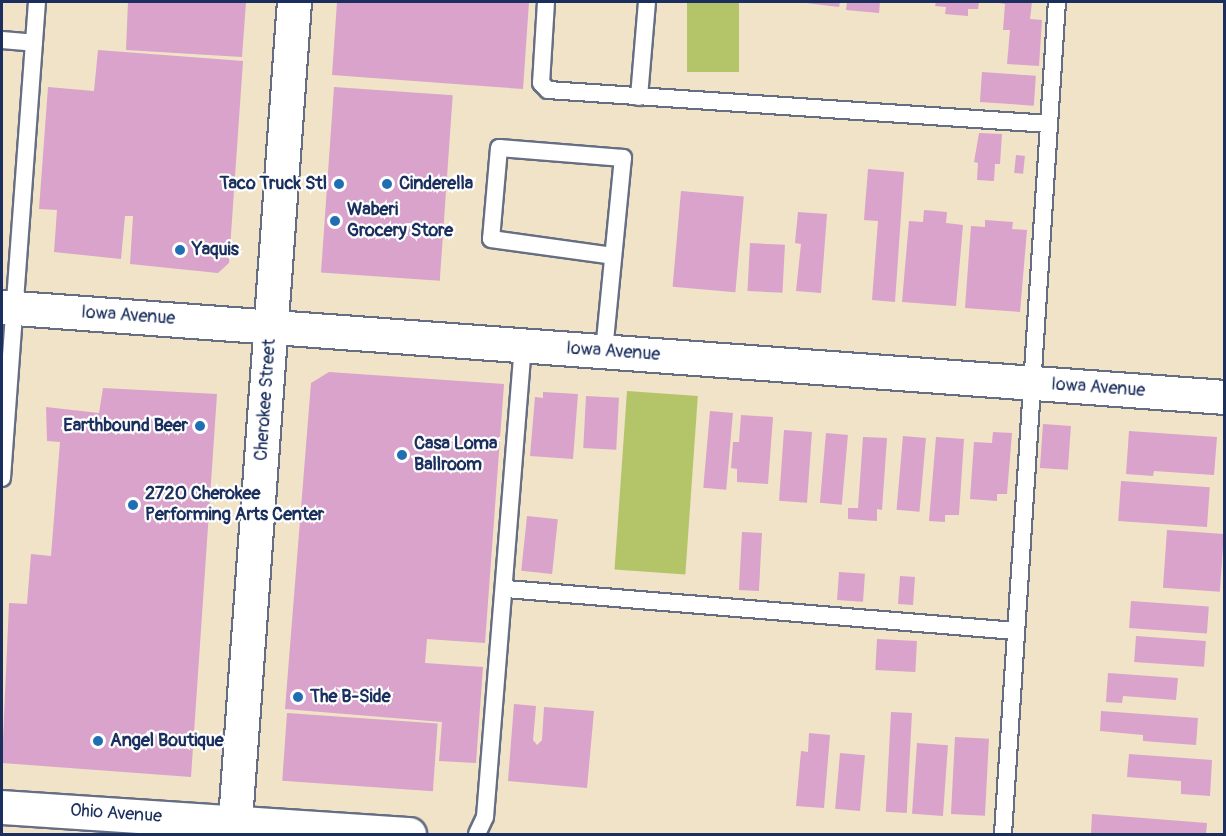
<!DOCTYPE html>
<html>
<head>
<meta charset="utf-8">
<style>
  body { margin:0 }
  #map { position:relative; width:1226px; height:836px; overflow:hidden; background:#f0e3c7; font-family:Pangolin,sans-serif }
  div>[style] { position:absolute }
  .green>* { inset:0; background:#b3c568; transform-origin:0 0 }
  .building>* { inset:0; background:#d9a3cb; transform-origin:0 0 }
  .roads { filter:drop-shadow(2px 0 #666e83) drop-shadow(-2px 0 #666e83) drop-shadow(0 2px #666e83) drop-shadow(0 -2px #666e83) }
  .service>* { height:16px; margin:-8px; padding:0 8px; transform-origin:8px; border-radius:8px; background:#fff }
  .minor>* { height:33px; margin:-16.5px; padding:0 16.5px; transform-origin:16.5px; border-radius:16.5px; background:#fff }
  .tertiary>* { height:33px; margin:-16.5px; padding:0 16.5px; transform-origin:16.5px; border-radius:16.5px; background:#fff }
  .dots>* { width:16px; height:16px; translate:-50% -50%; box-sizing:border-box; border:3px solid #fff; border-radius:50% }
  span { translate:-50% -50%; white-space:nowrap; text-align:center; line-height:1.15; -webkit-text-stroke:4.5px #fff; paint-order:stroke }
  .poi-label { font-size:18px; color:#1b2f5e; font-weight:700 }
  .right { translate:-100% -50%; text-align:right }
  .left { translate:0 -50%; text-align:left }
  .street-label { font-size:18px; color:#1b2f5e }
  .frame { position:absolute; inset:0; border:3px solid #1b2f5e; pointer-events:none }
</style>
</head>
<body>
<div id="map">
  <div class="green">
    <i style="left:687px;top:2px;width:52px;height:70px"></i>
    <i style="left:627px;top:391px;width:71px;height:179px;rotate:4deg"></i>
  </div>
  <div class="building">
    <i style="clip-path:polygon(128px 2px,246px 2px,242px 57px,126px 50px)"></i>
    <i style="clip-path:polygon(337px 2px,529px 2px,523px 89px,332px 75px)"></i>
    <i style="clip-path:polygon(798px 2px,840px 2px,839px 7px)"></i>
    <i style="clip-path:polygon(847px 2px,880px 2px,879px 13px,846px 10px)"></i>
    <i style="clip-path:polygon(936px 2px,979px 2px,978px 9px,968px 9px,968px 16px,945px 14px,946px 7px,935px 6px)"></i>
    <i style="clip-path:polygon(994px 2px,1032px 2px,1030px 19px,1042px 20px,1039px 66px,1007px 64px,1010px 30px,1003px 30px,1005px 4px)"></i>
    <i style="clip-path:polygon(98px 50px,243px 61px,229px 263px,218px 273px,130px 264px,133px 216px,125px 216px,121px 259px,54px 252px,57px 210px,39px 209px,48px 87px,94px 91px)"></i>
    <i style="left:982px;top:72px;width:54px;height:30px;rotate:4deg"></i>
    <i style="left:334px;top:87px;width:119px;height:186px;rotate:4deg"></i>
    <i style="clip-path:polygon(979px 133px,1002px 134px,1000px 164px,995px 164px,994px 181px,977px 180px,978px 163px,974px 162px)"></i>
    <i style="left:1016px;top:155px;width:9px;height:18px;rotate:6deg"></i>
    <i style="clip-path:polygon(868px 169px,904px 172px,895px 302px,872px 300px,878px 221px,864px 220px)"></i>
    <i style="left:681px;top:191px;width:63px;height:96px;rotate:5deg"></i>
    <i style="clip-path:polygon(924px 210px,947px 212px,946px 223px,963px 225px,956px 306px,902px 302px,909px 221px,923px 222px)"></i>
    <i style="clip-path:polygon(798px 212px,827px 214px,821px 293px,796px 291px,801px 244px,795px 243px)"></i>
    <i style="clip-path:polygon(985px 220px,1013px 222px,1012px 229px,1027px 230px,1020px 312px,965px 308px,971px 226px,985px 227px)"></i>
    <i style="left:750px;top:243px;width:35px;height:48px;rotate:3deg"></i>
    <i style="clip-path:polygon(329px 372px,504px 384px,485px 643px,427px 639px,425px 663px,483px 667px,476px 763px,439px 761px,442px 722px,285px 709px,311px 383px)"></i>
    <i style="clip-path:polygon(103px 388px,217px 394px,191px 777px,2px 763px,9px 603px,27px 604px,31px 554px,51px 556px,60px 442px,47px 441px,46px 407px,99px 413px)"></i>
    <i style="clip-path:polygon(543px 392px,578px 394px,573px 459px,530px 456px,535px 397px,543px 398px)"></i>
    <i style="left:586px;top:396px;width:33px;height:52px;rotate:3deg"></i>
    <i style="left:710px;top:411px;width:23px;height:77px;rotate:5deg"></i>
    <i style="clip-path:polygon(741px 415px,773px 417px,768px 484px,737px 482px,737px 469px,731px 468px,733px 442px,739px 442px)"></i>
    <i style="left:1043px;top:424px;width:28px;height:44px;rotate:4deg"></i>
    <i style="left:784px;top:430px;width:28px;height:71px;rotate:4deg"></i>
    <i style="clip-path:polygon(1129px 431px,1217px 437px,1214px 475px,1154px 471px,1153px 476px,1126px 474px)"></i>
    <i style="clip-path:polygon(993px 432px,1012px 433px,1007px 494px,997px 494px,997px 501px,970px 499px,974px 442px,992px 443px)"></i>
    <i style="left:826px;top:433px;width:22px;height:70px;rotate:5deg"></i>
    <i style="left:903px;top:436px;width:23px;height:74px;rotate:5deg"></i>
    <i style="clip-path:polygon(863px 437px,887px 438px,882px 510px,877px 509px,877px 521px,848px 519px,848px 508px,858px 508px)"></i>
    <i style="clip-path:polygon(936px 437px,964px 439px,959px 515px,945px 515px,945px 522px,929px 521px)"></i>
    <i style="left:1121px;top:481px;width:89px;height:40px;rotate:4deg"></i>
    <i style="left:527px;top:516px;width:31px;height:55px;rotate:6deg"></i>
    <i style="left:1167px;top:530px;width:57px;height:58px;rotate:4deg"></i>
    <i style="left:742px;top:532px;width:20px;height:58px;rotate:3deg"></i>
    <i style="left:839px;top:572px;width:26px;height:28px;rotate:4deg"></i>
    <i style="left:900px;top:576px;width:15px;height:28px;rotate:4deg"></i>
    <i style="left:1131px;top:601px;width:78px;height:27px;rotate:4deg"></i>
    <i style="left:1136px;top:636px;width:70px;height:26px;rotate:4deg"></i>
    <i style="left:877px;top:639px;width:40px;height:31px;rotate:3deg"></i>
    <i style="clip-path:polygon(1108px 673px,1178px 678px,1176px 700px,1123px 696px,1122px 703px,1106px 702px)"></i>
    <i style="clip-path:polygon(514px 704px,536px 706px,533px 740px,537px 745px,542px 740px,544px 707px,594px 711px,587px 788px,508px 781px)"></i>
    <i style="clip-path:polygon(1101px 711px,1198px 718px,1196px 745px,1143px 741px,1143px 735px,1100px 731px)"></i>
    <i style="left:891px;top:712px;width:21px;height:100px;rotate:3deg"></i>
    <i style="left:287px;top:713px;width:151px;height:68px;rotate:4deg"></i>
    <i style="clip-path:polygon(809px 733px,830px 735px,824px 808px,796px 806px,801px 751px,808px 752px)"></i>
    <i style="left:955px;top:737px;width:34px;height:77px;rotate:3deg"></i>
    <i style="left:917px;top:743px;width:31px;height:71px;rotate:4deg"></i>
    <i style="left:840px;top:753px;width:25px;height:56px;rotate:5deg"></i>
    <i style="clip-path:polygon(1129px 754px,1212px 760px,1210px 796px,1181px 794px,1181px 781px,1127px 777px)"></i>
    <i style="clip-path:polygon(1092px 814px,1207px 823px,1206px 834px,1091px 834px)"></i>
  </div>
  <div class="roads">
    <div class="service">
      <i style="left:546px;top:2px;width:81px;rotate:93.5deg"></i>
      <i style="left:541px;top:83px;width:10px;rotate:45deg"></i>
      <i style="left:548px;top:90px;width:502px;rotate:3.88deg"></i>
      <i style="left:2px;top:40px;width:32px;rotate:5deg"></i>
      <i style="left:639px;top:97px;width:95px;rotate:-85.2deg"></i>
      <i style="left:604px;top:351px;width:194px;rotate:-84.4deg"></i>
      <i style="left:623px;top:158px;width:124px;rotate:-175.4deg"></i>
      <i style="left:499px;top:148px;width:91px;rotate:95deg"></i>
      <i style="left:491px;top:239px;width:123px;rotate:7.9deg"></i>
      <i style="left:2px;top:478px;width:477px;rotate:-85.8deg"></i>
      <i style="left:506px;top:589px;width:512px;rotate:4.71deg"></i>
      <i style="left:477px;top:834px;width:19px;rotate:-65deg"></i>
      <i style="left:485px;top:817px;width:474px;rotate:-85.4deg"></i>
      <i style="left:1003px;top:834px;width:834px;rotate:-86.29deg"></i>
    </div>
    <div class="minor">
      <i style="left:2px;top:307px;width:1225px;rotate:4.21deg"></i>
      <i style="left:2px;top:807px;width:408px;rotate:3.8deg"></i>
    </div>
    <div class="tertiary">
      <i style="left:234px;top:834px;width:834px;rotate:-85.88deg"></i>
    </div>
  </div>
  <div class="dots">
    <i style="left:339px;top:184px;background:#1f6fb2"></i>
    <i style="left:387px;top:184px;background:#1f6fb2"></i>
    <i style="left:335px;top:221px;background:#1f6fb2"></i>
    <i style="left:180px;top:250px;background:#1f6fb2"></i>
    <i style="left:200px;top:426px;background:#1f6fb2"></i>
    <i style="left:402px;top:455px;background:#1f6fb2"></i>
    <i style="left:133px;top:505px;background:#1f6fb2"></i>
    <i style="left:298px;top:697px;background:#1f6fb2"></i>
    <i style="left:98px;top:741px;background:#1f6fb2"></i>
  </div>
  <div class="poi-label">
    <span class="right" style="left:327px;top:184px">Taco Truck Stl</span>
    <span class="left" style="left:399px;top:184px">Cinderella</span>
    <span class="left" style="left:347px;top:221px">Waberi<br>Grocery Store</span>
    <span class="left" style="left:192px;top:250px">Yaquis</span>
    <span class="right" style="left:188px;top:426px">Earthbound Beer</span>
    <span class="left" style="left:414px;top:455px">Casa Loma<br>Ballroom</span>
    <span class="left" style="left:145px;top:505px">2720 Cherokee<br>Performing Arts Center</span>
    <span class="left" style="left:310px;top:697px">The B-Side</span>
    <span class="left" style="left:110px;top:741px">Angel Boutique</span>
  </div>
  <div class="street-label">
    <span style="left:128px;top:316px;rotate:4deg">Iowa Avenue</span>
    <span style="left:613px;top:352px;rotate:4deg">Iowa Avenue</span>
    <span style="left:1098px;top:388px;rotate:4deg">Iowa Avenue</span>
    <span style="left:266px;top:400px;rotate:-86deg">Cherokee Street</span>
    <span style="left:116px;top:814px;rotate:4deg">Ohio Avenue</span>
  </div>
  <div class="frame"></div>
</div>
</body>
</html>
